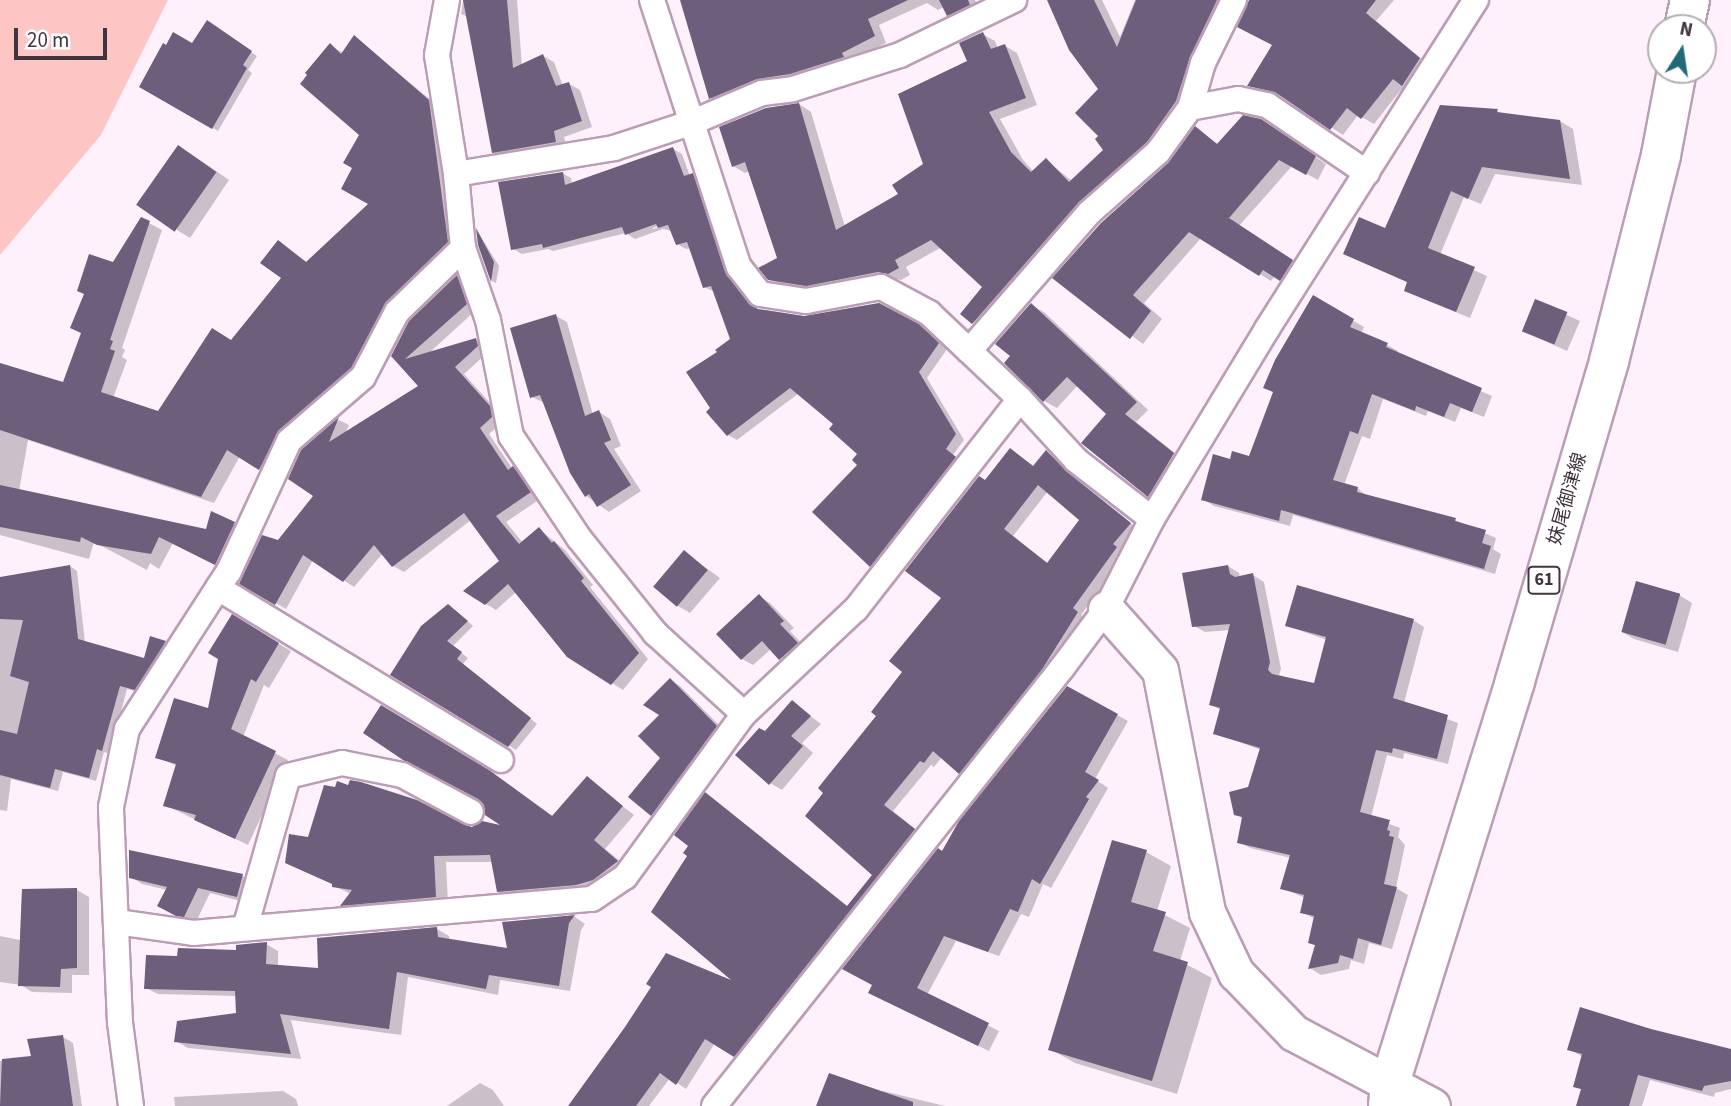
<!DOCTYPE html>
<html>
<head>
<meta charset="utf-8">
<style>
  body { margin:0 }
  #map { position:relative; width:1731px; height:1106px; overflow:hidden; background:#fef1fc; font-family:"Source Sans 3","Noto Sans JP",sans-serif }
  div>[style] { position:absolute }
  .green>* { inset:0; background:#fec5c5 }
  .shadow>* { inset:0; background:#0003 }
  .building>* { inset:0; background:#6d5e7c; transform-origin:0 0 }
  .roads { filter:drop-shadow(2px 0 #bb9db6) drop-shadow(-2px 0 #bb9db6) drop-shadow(0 2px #bb9db6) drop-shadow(0 -2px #bb9db6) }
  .street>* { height:24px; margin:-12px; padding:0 12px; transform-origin:12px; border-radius:12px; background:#fff }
  .secondary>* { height:35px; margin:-17.5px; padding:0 17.5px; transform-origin:17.5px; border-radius:17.5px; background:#fff }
  .primary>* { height:38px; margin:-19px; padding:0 19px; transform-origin:19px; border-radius:19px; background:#fff }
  span { translate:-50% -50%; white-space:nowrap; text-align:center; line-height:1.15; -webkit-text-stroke:7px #fff; paint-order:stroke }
  .shield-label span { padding:2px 5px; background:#fff; border:2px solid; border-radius:5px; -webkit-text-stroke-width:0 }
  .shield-label { font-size:18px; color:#41343f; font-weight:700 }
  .street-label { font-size:19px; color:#41343f }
  .north { position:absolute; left:1647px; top:14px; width:70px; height:70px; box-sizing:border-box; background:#fff; border:2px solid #b3aeb2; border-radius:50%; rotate:12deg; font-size:19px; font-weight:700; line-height:28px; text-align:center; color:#41343f }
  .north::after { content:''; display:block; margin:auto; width:24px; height:32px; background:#236a78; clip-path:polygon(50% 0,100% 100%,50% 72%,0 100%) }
  .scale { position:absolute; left:14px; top:28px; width:93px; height:32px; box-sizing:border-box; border:4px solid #41343f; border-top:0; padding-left:9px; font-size:21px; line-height:24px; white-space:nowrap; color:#41343f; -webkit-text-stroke:5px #fff; paint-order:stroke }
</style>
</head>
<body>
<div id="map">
  <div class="green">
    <i style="clip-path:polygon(0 0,168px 0,101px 135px,0 255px)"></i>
  </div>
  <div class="shadow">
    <i style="clip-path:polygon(463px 0,517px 0,522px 66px,543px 56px,554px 62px,563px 86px,569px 84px,580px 90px,592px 127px,564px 137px,567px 148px,504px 158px,493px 152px,466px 16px,461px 14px)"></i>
    <i style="clip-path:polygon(681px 0,975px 0,981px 12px,960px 22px,948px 15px,944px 7px,938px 10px,927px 3px,879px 25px,886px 43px,854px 59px,723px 105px,711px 98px)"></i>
    <i style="clip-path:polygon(1049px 0,1102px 0,1120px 37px,1135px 0,1235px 0,1188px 108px,985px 330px,962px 314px,985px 287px,942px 247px,906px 267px,910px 275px,901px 280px,892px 278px,819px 292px,782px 286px,769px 279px,779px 259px,750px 171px,745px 173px,733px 166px,799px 104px,811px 112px,845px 227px,901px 195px,926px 164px,982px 34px,995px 41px,998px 49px,1005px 46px,1017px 53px,1037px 105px,1000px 119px,1023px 160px,1034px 172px,1046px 160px,1072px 181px,1105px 150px,1100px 136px,1100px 89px)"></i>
    <i style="clip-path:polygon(1250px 0,1394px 0,1376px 21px,1431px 67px,1415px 92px,1404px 86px,1374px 124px,1358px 115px,1343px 135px,1286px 98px,1262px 92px,1250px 85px,1274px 45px)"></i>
    <i style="clip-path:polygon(214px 26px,257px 56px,248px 70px,252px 73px,218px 131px,141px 86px,167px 47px,193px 45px)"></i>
    <i style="clip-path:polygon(355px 38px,442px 109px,460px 250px,364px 375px,272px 476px,240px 456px,214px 503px,28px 440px,19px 491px,208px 531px,212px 514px,247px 531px,228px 571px,173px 543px,159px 569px,150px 563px,147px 570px,94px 542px,89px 559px,0 535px,0 366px,64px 384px,114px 264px,149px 223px,162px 230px,122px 348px,125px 350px,122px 357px,127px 360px,113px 398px,159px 414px,232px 342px,283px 278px,278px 242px,308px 263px,370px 204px,355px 167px,361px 135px,330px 46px,344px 53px)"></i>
    <i style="clip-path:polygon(1497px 111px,1504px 115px,1560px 121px,1573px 129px,1582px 185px,1495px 174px,1481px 204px,1464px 197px,1440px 255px,1487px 276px,1470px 318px,1419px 297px,1406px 290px,1409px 283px,1345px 253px,1386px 231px)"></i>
    <i style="clip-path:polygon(1273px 128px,1326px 164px,1318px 180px,1292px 166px,1239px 226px,1304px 268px,1292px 286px,1275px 276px,1271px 281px,1201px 238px,1144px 303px,1162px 319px,1143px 344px,1055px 278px,1169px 164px,1196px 129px,1219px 145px)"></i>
    <i style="clip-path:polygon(evenodd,673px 149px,682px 154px,690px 176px,701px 180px,733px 279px,757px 310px,804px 318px,878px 304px,928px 332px,947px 349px,927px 378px,964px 440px,953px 455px,963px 463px,880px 570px,871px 565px,859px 454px,836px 424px,799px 393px,737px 440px,728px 435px,713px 408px,720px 353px,732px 340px,715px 292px,704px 287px,691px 248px,686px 249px,677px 244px,672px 231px,663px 229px,635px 239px,626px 233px,553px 251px,548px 249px,522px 254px,513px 249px,562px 173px,571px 178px,572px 184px,673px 149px,676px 220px,677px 223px,653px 229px,653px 228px,676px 220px)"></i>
    <i style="clip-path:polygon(191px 154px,229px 180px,190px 238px,177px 230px)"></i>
    <i style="clip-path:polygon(478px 232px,499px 266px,496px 283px,492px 281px)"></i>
    <i style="clip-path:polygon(457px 277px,467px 283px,476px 310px,428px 354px,476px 340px,487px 346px,488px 352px,464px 374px,500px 414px,502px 423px,489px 434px,512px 468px,524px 474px,540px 499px,506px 522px,523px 543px,539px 529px,565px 550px,593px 585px,590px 587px,648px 659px,623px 690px,612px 683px,517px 591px,496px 610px,465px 591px,501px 561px,471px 520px,404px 572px,393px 566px,383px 553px,354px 587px,313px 560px,286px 609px,242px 583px,316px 496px,303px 451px,339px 420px,349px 425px,345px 434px,421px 387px,393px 355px)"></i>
    <i style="clip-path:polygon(1314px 298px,1364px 327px,1361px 333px,1387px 345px,1398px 351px,1397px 354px,1492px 396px,1484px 417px,1461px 408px,1455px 422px,1428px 411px,1426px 416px,1383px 399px,1370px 439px,1362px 436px,1344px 485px,1357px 488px,1368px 497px,1455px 520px,1496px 538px,1493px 549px,1501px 554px,1495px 574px,1293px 515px,1290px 526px,1214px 506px,1203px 499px,1232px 462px,1250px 458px)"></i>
    <i style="clip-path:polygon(1536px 301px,1580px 321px,1567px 351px,1536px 337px)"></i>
    <i style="clip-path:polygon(1031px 305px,1044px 312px,1148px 410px,1136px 422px,1186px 462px,1161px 503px,1083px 443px,1108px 414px,1078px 385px,1057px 408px,1044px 401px,1012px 356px)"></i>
    <i style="clip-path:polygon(556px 316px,567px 322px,593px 415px,599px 412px,610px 419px,621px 446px,614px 449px,641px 491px,609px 512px,586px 496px,571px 472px,545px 403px,532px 397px)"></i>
    <i style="clip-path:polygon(evenodd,1010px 450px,1035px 467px,1046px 452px,1056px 458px,1077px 479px,1139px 530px,1121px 551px,1126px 554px,1081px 615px,1087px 619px,970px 778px,942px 757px,934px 767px,931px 765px,893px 811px,924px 836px,744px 1061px,715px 1043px,686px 1089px,670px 1078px,649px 1106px,576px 1106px,739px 984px,689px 856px,706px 794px,848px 907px,875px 875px,826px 793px,905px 671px,943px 598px,986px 482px,1010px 450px,1048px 491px,1081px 519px,1049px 564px,1013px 536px,1048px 491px)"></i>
    <i style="clip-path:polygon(684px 552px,720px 578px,690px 613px,678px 606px)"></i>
    <i style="clip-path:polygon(70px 566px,77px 571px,85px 643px,146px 661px,151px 639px,173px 647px,143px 693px,127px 689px,110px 754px,104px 752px,96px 781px,63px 772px,58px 791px,11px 779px,7px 811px,0 810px,0 579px)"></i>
    <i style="clip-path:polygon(1228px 566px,1239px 573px,1240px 578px,1253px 575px,1264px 582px,1281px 669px,1279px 675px,1315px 685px,1327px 640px,1287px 626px,1413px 620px,1424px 627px,1404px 703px,1458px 723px,1448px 764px,1404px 753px,1403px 759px,1387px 755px,1371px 817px,1400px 828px,1398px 837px,1405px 845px,1396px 888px,1408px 895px,1392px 949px,1369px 943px,1364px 964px,1351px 960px,1349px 969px,1321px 975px,1310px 968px,1316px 946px,1310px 943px,1315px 919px,1302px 912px,1305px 898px,1282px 888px,1291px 858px,1250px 848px,1239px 842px,1244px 819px,1236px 814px,1250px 789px,1261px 750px,1215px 733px,1221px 710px,1211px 704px,1230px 630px,1205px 632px,1194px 626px)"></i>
    <i style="clip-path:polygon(1679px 595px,1692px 603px,1678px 652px,1634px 639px,1622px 632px)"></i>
    <i style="clip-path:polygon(759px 596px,770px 603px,794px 628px,790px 631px,808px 650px,792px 666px,771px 649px,753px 665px,742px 659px)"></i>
    <i style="clip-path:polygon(455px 610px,473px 626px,453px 646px,468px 658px,463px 664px,537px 724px,516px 750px,392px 674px)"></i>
    <i style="clip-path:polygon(232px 616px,291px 651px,269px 688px,264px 685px,243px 737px,288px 760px,248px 845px,165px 805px,177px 766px,157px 757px,209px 711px)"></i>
    <i style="clip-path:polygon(671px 680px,680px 686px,726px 732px,662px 820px,630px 796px,662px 758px,662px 715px)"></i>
    <i style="clip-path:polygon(1068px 688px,1128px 721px,1095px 779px,1108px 788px,1051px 888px,1043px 884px,1029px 917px,1021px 914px,999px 956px,956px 941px,927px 995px,999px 1031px,989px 1051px,881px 999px,943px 853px)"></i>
    <i style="clip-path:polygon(792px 702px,821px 724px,802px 743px,813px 753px,782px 790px,770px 783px,766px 734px)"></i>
    <i style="clip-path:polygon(587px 778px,634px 815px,605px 849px,630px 869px,606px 887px,511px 899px,498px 891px,493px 862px,446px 862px,448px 904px,355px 912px,343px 905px,351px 894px,334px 886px,309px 839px,336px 789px,464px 827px,507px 831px,502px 780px,554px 817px)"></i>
    <i style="clip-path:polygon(131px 852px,243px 876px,254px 882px,248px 903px,210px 893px,196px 922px,189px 921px,170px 912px,167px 890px,142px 884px,131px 877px)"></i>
    <i style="clip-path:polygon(1146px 852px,1171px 866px,1157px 911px,1190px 928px,1180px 961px,1212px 978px,1177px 1094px,1075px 1063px,1050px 1049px)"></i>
    <i style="clip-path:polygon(77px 890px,89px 897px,89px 975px,72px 975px,72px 993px,32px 992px,21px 985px,0 982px,0 936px,20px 940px,22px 891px)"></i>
    <i style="clip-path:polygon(575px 917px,585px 924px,581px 930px,570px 991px,500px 980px,498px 995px,408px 977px,401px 1035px,291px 1020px,301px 1059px,188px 1048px,176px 1041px,238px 1015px,237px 996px,158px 994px,146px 988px,179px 958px,238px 951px,266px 944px,278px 951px,278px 967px,319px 970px,437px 929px,449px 936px,449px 940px,509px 950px,504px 923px)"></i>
    <i style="clip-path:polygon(1650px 1031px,1731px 1050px,1731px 1089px,1715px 1093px,1714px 1097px,1650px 1080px,1642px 1106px,1578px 1106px,1583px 1090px,1575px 1086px,1583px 1057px,1569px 1049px)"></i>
    <i style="clip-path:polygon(63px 1037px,73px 1043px,82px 1106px,0 1106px,0 1061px,33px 1057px)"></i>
    <i style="clip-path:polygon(480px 1083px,493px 1090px,504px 1106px,447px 1106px)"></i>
    <i style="clip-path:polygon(283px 1091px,296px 1099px,298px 1106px,175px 1106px,174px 1097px)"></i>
    <i style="clip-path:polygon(883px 1091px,945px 1106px,817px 1106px,882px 1093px)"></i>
  </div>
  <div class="building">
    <i style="clip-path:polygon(463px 0,507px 0,513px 68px,543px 54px,556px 86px,569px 82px,582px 121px,554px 131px,556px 142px,492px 153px)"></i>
    <i style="clip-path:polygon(680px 0,908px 0,868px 19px,875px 36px,842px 53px,844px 57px,790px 74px,757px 79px,709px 99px)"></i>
    <i style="clip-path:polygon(939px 0,968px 0,970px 5px,947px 16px)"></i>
    <i style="clip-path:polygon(1047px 0,1094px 0,1117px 47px,1136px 0,1217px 0,1190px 57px,1176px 101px,1147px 142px,1079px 202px,972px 324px,960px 314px,982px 287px,931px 240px,895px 260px,899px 268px,888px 274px,878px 272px,806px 286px,768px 280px,758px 268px,777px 258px,745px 162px,732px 167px,719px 127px,766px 108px,799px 103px,836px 230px,898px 194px,892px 185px,923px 164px,898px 94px,967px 61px,959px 43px,983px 32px,991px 49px,1005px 44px,1026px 98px,989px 112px,1011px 152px,1031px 172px,1046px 158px,1069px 182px,1103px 150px,1095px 139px,1098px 136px,1075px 113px,1098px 89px,1069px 50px)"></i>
    <i style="clip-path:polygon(1249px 0,1376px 0,1366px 13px,1420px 58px,1402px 86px,1393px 79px,1361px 119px,1347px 108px,1330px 130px,1275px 92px,1247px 86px,1272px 45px,1237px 27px)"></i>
    <i style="clip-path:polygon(207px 20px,252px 51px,243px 65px,247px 68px,212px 129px,139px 87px,163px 43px,166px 45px,173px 32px,192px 43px)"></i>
    <i style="clip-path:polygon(354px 35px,429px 100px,448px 242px,386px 302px,351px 368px,279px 430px,259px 470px,227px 450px,201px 497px,0 430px,0 363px,63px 382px,81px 333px,70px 328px,84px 294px,77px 291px,89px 254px,113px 262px,141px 217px,150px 221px,110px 340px,113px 341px,110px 349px,115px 351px,101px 392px,158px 411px,212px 328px,231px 340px,281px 278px,260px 263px,278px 240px,306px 262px,368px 204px,341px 189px,352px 168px,343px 163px,359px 135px,300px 84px,307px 75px,305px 73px,330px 43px,341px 54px)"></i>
    <i style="clip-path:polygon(1440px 105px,1498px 109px,1497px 112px,1560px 120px,1570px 179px,1482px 167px,1468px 199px,1451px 191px,1428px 248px,1475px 267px,1456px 312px,1404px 291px,1407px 282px,1343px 254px,1359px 217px,1385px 228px)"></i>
    <i style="clip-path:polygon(1243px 115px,1261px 119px,1316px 156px,1306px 175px,1279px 160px,1229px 218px,1293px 260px,1280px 281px,1263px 270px,1259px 276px,1189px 232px,1133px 295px,1151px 311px,1130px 339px,1052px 278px,1101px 223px,1168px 163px,1195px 126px,1217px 144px)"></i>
    <i style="left:178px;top:145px;width:47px;height:73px;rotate:35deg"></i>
    <i style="clip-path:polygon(673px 147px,684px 176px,693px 173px,725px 272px,749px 304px,758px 309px,804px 316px,879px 303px,919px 324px,939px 343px,919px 372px,956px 434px,946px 449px,956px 457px,870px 567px,812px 512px,857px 465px,852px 460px,857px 454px,829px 429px,833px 424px,790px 388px,727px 436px,706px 412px,710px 408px,686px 372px,717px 352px,715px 350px,730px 339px,711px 286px,703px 288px,687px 242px,676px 245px,668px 225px,658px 228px,656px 224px,625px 235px,622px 227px,543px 248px,542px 244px,511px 250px,498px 182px,563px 172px,565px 185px)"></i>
    <i style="clip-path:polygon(476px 228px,494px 262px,491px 282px,478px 245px)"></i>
    <i style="clip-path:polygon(457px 275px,467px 304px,405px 359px,476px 338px,478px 346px,455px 367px,490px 406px,492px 417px,480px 428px,508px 470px,513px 466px,531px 492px,496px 516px,519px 544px,539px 527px,552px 543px,549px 545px,554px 541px,584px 578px,581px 581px,639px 653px,611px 685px,567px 657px,508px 584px,485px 605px,463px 591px,499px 561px,464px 513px,392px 567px,374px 545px,343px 582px,303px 555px,275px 605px,239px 584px,262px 535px,278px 540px,313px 496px,288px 479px,301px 450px,339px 417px,329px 442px,418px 386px,391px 356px,409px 321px)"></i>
    <i style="clip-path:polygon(1313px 295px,1354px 319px,1350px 327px,1388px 343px,1386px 347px,1482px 388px,1472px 412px,1450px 403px,1444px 417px,1416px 406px,1415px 411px,1372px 394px,1358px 434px,1350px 431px,1333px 480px,1358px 487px,1357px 492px,1456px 518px,1455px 521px,1486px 530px,1482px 543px,1491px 546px,1484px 569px,1281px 510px,1279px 521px,1201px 500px,1213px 454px,1230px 459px,1232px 451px,1249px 456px,1273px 392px,1263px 388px,1275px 360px)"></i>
    <i style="left:1535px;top:299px;width:35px;height:35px;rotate:22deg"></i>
    <i style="clip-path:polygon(1031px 303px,1137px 402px,1125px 414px,1174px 453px,1148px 497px,1081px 443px,1106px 414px,1067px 377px,1043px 402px,1004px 363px,1010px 356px,995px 344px)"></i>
    <i style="clip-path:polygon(556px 314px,585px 416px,599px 410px,611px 440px,604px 443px,631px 485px,597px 507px,589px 494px,585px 497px,570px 473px,540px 395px,530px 398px,510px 328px)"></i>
    <i style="clip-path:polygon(evenodd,1010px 448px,1033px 466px,1046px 450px,1067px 472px,1131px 523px,1113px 544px,1117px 547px,1073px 608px,1078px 612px,1041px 671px,959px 774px,933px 751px,924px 763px,920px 761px,884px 805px,915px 829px,734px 1057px,705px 1039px,676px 1085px,660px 1073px,636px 1106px,568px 1106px,625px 1027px,651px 987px,646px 984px,666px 953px,731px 980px,651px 912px,687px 856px,683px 853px,688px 846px,674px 835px,705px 792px,847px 906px,872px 875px,805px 816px,823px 793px,818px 788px,876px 716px,871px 712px,902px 672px,889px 661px,941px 598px,905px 571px,979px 476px,985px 480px,1010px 448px,1038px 485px,1079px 520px,1047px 563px,1004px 529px,1038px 485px)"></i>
    <i style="clip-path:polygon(0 485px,206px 529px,211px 511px,235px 522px,215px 565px,159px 537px,151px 554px,97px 545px,81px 537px,80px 542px,0 527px)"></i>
    <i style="left:684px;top:550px;width:31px;height:48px;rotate:40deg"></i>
    <i style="clip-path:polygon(70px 565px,78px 639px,144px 658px,150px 636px,166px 641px,135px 690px,120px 686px,102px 751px,97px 749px,89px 778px,55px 769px,50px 788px,0 775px,0 730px,17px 734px,29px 682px,10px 676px,23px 620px,0 619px,0 577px)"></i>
    <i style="clip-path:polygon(1228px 565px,1230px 574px,1235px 577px,1253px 573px,1270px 662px,1268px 670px,1272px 674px,1314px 683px,1326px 637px,1285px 626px,1297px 585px,1414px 619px,1393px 698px,1448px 715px,1437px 759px,1393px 748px,1392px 753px,1376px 750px,1360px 812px,1390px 820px,1387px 830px,1390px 831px,1389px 836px,1394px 837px,1384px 884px,1397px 887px,1381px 945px,1358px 938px,1353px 959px,1340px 955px,1338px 963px,1308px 969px,1315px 945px,1308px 943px,1314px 916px,1300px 913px,1304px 895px,1280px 889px,1290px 855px,1237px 843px,1242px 817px,1234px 815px,1229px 792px,1248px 787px,1260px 748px,1213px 734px,1220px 708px,1209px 705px,1230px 624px,1192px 627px,1182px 573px)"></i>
    <i style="left:1636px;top:581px;width:46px;height:53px;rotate:16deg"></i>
    <i style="clip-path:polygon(759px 594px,784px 621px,780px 624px,798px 643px,779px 660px,762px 641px,741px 660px,716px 634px)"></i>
    <i style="clip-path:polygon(448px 604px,468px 621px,447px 641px,462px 652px,457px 659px,531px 718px,508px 747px,390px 675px,421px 626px)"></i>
    <i style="clip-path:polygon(232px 614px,279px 643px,256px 682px,251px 679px,231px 729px,276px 751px,235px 839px,194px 820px,196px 815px,163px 806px,176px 764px,155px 758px,174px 698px,208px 708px,218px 659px,208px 653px)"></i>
    <i style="clip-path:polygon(670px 678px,717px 726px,651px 816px,628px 797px,660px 758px,638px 736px,659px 715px,643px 705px)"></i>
    <i style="clip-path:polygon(1067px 686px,1118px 714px,1085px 772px,1099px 780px,1086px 797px,1089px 799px,1040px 884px,1032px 879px,1018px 912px,1010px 909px,988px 952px,944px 936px,917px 988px,989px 1023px,978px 1046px,868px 993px,872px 985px,842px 969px,938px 848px,942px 851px,959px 821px)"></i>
    <i style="clip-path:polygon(792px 700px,811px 716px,791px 736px,803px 746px,769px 785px,735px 755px,759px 728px,765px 731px)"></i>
    <i style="clip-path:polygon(381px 705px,489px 770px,552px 816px,587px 776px,623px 806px,594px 840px,618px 861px,593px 880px,576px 885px,497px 892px,490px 855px,434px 856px,436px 897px,340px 906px,352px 890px,332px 887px,332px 884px,285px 863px,289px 834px,308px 837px,324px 785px,335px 787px,337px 781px,348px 785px,350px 780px,361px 782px,417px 800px,465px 825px,472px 827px,482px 821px,500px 825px,485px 815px,484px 805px,478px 799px,403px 760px,363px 733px)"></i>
    <i style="clip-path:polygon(1112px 840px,1147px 850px,1131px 902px,1166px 912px,1153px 951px,1188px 962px,1152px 1081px,1048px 1050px)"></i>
    <i style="clip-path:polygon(129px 850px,243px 874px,237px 897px,198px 888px,184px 917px,176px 916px,157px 906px,167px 887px,129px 878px)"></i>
    <i style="clip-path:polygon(77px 888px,77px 968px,61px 969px,60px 987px,18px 986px,22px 889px)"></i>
    <i style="clip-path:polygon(575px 915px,569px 923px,559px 986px,489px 975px,486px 989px,397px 972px,389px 1029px,280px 1014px,291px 1054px,174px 1042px,177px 1021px,236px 1013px,235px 991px,144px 989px,146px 955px,177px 956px,178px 948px,236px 950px,236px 945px,267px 942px,266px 964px,318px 968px,317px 938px,437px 927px,438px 937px,507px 948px,502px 922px)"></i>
    <i style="clip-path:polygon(1580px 1007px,1651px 1029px,1731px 1049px,1731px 1081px,1704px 1086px,1702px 1091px,1638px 1075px,1629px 1106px,1576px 1106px,1581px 1089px,1573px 1087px,1582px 1054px,1567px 1050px)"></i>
    <i style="clip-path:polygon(63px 1035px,73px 1106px,0 1106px,2px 1059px,31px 1056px,27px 1039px)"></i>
    <i style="clip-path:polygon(829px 1073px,913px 1102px,913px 1106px,816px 1106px)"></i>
  </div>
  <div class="roads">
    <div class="street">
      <i style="left:447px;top:0;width:56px;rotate:100.3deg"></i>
      <i style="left:437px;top:55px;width:121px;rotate:80.9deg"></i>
      <i style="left:456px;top:174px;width:74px;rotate:84.6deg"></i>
      <i style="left:463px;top:248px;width:76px;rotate:70.9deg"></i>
      <i style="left:488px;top:320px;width:118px;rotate:78.8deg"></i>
      <i style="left:511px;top:436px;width:123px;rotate:56.3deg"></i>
      <i style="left:579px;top:538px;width:122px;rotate:51.3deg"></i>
      <i style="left:655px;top:633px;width:120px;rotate:42.3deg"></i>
      <i style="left:652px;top:0;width:281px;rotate:72deg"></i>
      <i style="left:739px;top:267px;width:34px;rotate:52deg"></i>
      <i style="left:760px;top:294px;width:47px;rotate:8.7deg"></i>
      <i style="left:806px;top:301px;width:76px;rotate:-10.6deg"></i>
      <i style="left:881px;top:287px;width:55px;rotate:28.4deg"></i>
      <i style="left:929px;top:313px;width:125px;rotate:43.4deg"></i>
      <i style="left:1020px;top:399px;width:83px;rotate:47.4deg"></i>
      <i style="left:1076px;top:460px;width:96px;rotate:37.8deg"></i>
      <i style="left:1190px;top:108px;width:47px;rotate:-73.9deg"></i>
      <i style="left:1203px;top:63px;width:70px;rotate:-63.8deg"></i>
      <i style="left:456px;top:174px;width:160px;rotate:-9.3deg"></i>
      <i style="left:614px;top:148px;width:83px;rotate:-18.2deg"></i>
      <i style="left:693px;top:122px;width:75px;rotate:-22.8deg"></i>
      <i style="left:762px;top:93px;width:31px;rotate:-7deg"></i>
      <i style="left:793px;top:89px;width:112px;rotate:-17.6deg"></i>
      <i style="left:900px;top:55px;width:127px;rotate:-25.8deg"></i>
      <i style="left:969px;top:351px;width:184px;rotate:-49deg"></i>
      <i style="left:1090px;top:212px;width:91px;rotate:-41.4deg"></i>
      <i style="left:1158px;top:152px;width:54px;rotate:-54deg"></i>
      <i style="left:1190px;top:108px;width:49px;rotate:-10.6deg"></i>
      <i style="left:1238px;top:99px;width:30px;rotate:12deg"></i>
      <i style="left:1267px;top:105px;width:121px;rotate:34.2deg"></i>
      <i style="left:218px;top:588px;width:331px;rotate:31.3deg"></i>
      <i style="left:117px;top:922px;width:77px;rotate:8.2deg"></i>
      <i style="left:193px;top:933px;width:400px;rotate:-4.9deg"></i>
      <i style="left:592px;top:899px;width:40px;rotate:-34deg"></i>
      <i style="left:625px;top:877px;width:202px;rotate:-53.9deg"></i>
      <i style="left:744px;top:714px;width:154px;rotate:-43.2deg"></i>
      <i style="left:856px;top:609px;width:266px;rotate:-52deg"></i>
      <i style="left:245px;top:928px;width:158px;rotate:-74.2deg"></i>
      <i style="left:288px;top:776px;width:56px;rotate:-13.5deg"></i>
      <i style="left:342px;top:763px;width:61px;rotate:11.3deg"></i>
      <i style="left:402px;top:775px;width:78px;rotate:28.2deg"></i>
      <i style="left:131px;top:1106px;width:84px;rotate:-97.5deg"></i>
      <i style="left:120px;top:1023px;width:216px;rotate:-92.4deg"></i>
      <i style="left:111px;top:807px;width:80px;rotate:-78.4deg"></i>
      <i style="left:127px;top:729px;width:188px;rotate:-57.2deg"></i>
      <i style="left:229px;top:571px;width:143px;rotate:-65.2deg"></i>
      <i style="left:289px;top:441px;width:98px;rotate:-40.9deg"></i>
      <i style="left:363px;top:377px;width:73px;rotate:-62.4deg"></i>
      <i style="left:397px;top:312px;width:92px;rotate:-44.1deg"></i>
      <i style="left:714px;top:1106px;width:559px;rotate:-51.53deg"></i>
      <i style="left:1062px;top:668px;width:74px;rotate:-53.3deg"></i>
      <i style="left:1106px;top:609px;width:101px;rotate:-62.9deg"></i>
      <i style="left:1152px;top:519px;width:222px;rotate:-58.8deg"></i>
      <i style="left:1267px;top:329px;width:390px;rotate:-57.6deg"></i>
    </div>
    <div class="secondary">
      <i style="left:1106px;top:609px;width:81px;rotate:48.5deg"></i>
      <i style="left:1160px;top:670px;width:247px;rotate:79deg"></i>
      <i style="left:1207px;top:912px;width:68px;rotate:64.6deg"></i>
      <i style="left:1236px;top:973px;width:83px;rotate:46deg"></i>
      <i style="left:1294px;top:1033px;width:156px;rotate:27.9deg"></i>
    </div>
    <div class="primary">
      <i style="left:1684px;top:28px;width:29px;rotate:-78deg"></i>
      <i style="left:1388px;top:1106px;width:23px;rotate:-85deg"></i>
      <i style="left:1390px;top:1083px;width:421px;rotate:-72.7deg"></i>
      <i style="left:1515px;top:681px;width:334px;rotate:-73.6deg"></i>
      <i style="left:1609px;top:361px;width:212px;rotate:-75.8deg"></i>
      <i style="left:1661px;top:155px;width:86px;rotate:-79.3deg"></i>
    </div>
  </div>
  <div class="shield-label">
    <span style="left:1544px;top:580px">61</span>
  </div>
  <div class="street-label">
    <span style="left:1568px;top:499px;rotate:-74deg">妹尾御津線</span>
  </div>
  <div class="north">N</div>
  <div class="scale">20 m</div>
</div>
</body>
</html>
